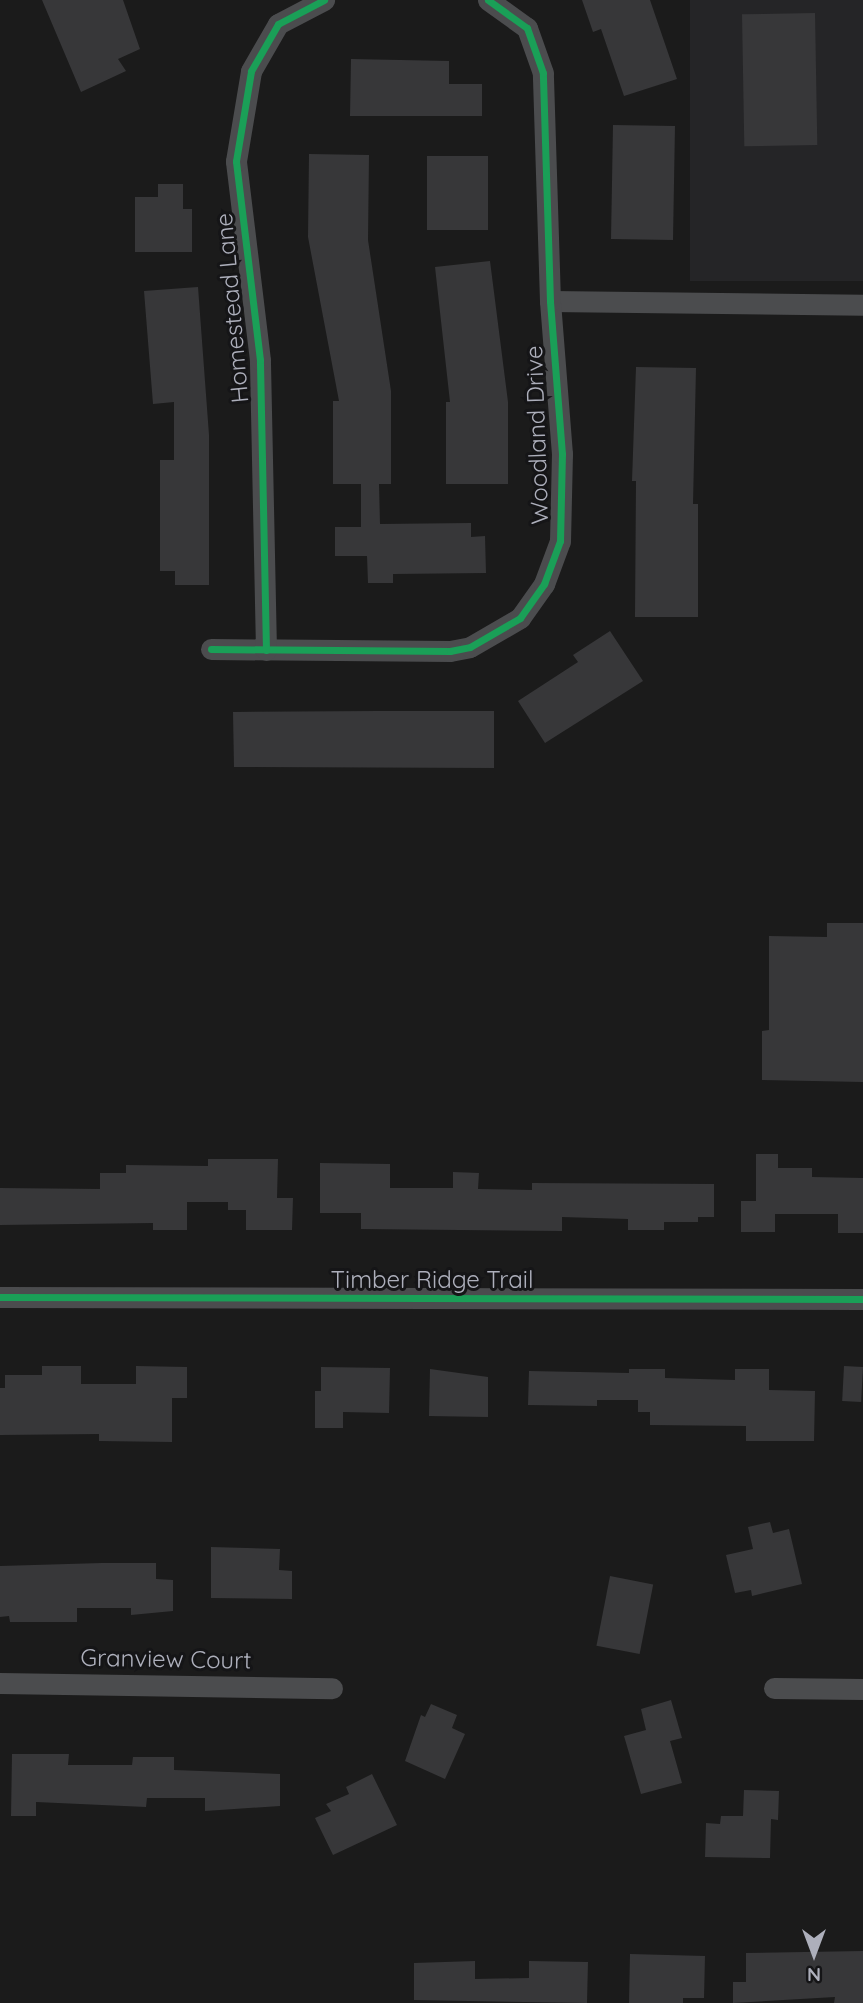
<!DOCTYPE html>
<html>
<head>
<meta charset="utf-8">
<style>
  body { margin:0 }
  #map { position:relative; width:863px; height:2003px; overflow:hidden; background:#1b1b1b; font-family:Quicksand,sans-serif }
  div>[style] { position:absolute }
  .built>* { inset:0; background:#252527; transform-origin:0 0 }
  .building>* { inset:0; background:#373739; transform-origin:0 0 }
  .street>* { height:21px; margin:-10.5px; padding:0 10.5px; transform-origin:10.5px; border-radius:10.5px; background:#4b4c4e }
  .cycleway>* { height:7px; margin:-3.5px; padding:0 3.5px; transform-origin:3.5px; border-radius:3.5px; background:#1a9f57 }
  span { translate:-50% -50%; white-space:nowrap; text-align:center; line-height:1.15; -webkit-text-stroke:6px #151517; paint-order:stroke }
  .street-label { font-size:24px; color:#adafbb }
  .north { position:absolute; left:779px; top:1919px; width:70px; height:70px; -webkit-text-stroke:5px #151517; paint-order:stroke; rotate:180deg; font-size:19px; font-weight:700; line-height:28px; text-align:center; color:#adafbb }
  .north::after { content:''; display:block; margin:auto; width:24px; height:32px; background:#adafbb; clip-path:polygon(50% 0,100% 100%,50% 72%,0 100%) }
</style>
</head>
<body>
<div id="map">
  <div class="built">
    <i style="left:690px;top:0;width:173px;height:281px"></i>
  </div>
  <div class="building">
    <i style="clip-path:polygon(42px 0,123px 0,140px 49px,118px 59px,126px 71px,81px 92px)"></i>
    <i style="clip-path:polygon(582px 0,650px 0,677px 79px,624px 96px,601px 29px,593px 32px)"></i>
    <i style="left:815px;top:13px;width:132px;height:73px;rotate:89deg"></i>
    <i style="clip-path:polygon(351px 59px,449px 61px,449px 84px,482px 84px,482px 116px,350px 116px)"></i>
    <i style="left:613px;top:125px;width:62px;height:114px;rotate:1deg"></i>
    <i style="clip-path:polygon(309px 154px,369px 155px,368px 240px,391px 391px,391px 484px,379px 484px,380px 524px,471px 523px,471px 537px,485px 536px,486px 573px,393px 574px,393px 583px,368px 583px,367px 556px,335px 556px,335px 527px,361px 527px,361px 484px,333px 484px,333px 401px,339px 401px,308px 237px)"></i>
    <i style="left:427px;top:156px;width:61px;height:74px"></i>
    <i style="clip-path:polygon(158px 184px,183px 184px,183px 209px,192px 209px,192px 252px,135px 252px,135px 197px,158px 197px)"></i>
    <i style="clip-path:polygon(490px 261px,508px 402px,508px 484px,446px 484px,446px 402px,450px 402px,435px 267px)"></i>
    <i style="clip-path:polygon(198px 287px,209px 435px,209px 585px,175px 585px,175px 571px,160px 571px,160px 460px,174px 460px,174px 402px,153px 404px,144px 291px)"></i>
    <i style="clip-path:polygon(636px 367px,696px 368px,693px 504px,698px 504px,698px 617px,635px 617px,636px 481px,632px 481px)"></i>
    <i style="clip-path:polygon(610px 631px,643px 681px,545px 743px,518px 701px,578px 662px,573px 655px)"></i>
    <i style="clip-path:polygon(378px 711px,494px 711px,494px 768px,234px 767px,233px 712px)"></i>
    <i style="clip-path:polygon(827px 923px,863px 923px,863px 1082px,762px 1080px,762px 1031px,769px 1030px,769px 936px,827px 937px)"></i>
    <i style="clip-path:polygon(756px 1154px,778px 1154px,778px 1168px,812px 1168px,812px 1177px,863px 1178px,863px 1233px,838px 1233px,838px 1214px,775px 1214px,775px 1232px,741px 1232px,741px 1201px,756px 1201px)"></i>
    <i style="clip-path:polygon(208px 1159px,278px 1159px,277px 1198px,293px 1198px,292px 1230px,246px 1230px,246px 1210px,228px 1210px,228px 1202px,187px 1202px,187px 1230px,153px 1230px,153px 1223px,0 1225px,0 1188px,100px 1189px,100px 1173px,126px 1173px,126px 1165px,208px 1166px)"></i>
    <i style="clip-path:polygon(320px 1163px,390px 1164px,390px 1188px,453px 1188px,453px 1172px,479px 1173px,478px 1189px,532px 1190px,532px 1183px,714px 1184px,714px 1217px,698px 1217px,698px 1222px,664px 1222px,664px 1230px,628px 1230px,628px 1219px,562px 1217px,562px 1231px,361px 1229px,361px 1213px,320px 1213px)"></i>
    <i style="clip-path:polygon(42px 1366px,81px 1366px,81px 1384px,136px 1384px,136px 1366px,187px 1367px,187px 1398px,172px 1398px,172px 1442px,99px 1441px,99px 1434px,0 1435px,0 1388px,5px 1388px,5px 1375px,42px 1375px)"></i>
    <i style="left:844px;top:1366px;width:19px;height:35px;rotate:3deg"></i>
    <i style="clip-path:polygon(321px 1367px,390px 1368px,389px 1413px,343px 1412px,343px 1428px,315px 1428px,315px 1391px,321px 1391px)"></i>
    <i style="clip-path:polygon(430px 1369px,488px 1377px,488px 1417px,429px 1416px)"></i>
    <i style="clip-path:polygon(629px 1369px,665px 1369px,665px 1378px,735px 1380px,735px 1369px,769px 1369px,769px 1390px,815px 1391px,814px 1441px,746px 1441px,746px 1426px,650px 1425px,650px 1412px,638px 1412px,638px 1400px,597px 1400px,597px 1406px,528px 1405px,529px 1371px,629px 1373px)"></i>
    <i style="clip-path:polygon(770px 1522px,773px 1533px,789px 1529px,802px 1584px,752px 1596px,751px 1590px,735px 1593px,726px 1555px,753px 1549px,748px 1527px)"></i>
    <i style="clip-path:polygon(211px 1547px,280px 1549px,279px 1570px,292px 1571px,292px 1599px,211px 1598px)"></i>
    <i style="clip-path:polygon(102px 1563px,156px 1563px,156px 1579px,173px 1580px,173px 1611px,131px 1615px,131px 1608px,77px 1608px,77px 1622px,10px 1622px,9px 1616px,0 1617px,0 1566px)"></i>
    <i style="left:610px;top:1576px;width:44px;height:71px;rotate:11deg"></i>
    <i style="clip-path:polygon(671px 1700px,682px 1738px,670px 1741px,682px 1783px,641px 1794px,624px 1736px,646px 1730px,641px 1709px)"></i>
    <i style="clip-path:polygon(431px 1704px,457px 1715px,452px 1728px,465px 1734px,445px 1779px,405px 1761px,421px 1715px,425px 1717px)"></i>
    <i style="clip-path:polygon(12px 1754px,69px 1754px,68px 1765px,132px 1765px,133px 1757px,174px 1757px,174px 1770px,280px 1774px,280px 1806px,205px 1811px,205px 1798px,147px 1798px,146px 1807px,36px 1802px,36px 1816px,11px 1816px)"></i>
    <i style="clip-path:polygon(372px 1774px,397px 1825px,333px 1855px,315px 1818px,331px 1811px,326px 1804px,349px 1794px,346px 1787px)"></i>
    <i style="clip-path:polygon(744px 1790px,779px 1791px,778px 1820px,771px 1819px,770px 1858px,705px 1857px,706px 1823px,720px 1824px,721px 1816px,743px 1816px)"></i>
    <i style="clip-path:polygon(863px 1951px,863px 2003px,834px 2003px,835px 1997px,733px 2003px,733px 1982px,746px 1982px,746px 1953px)"></i>
    <i style="clip-path:polygon(630px 1954px,705px 1956px,704px 1998px,683px 1998px,683px 2003px,629px 2003px)"></i>
    <i style="clip-path:polygon(475px 1961px,475px 1979px,529px 1978px,529px 1961px,588px 1962px,587px 2003px,414px 2000px,414px 1963px)"></i>
  </div>
  <div class="street">
    <i style="left:550px;top:301px;width:313px;rotate:0.7deg"></i>
    <i style="left:211px;top:649px;width:239px;rotate:0.5deg"></i>
    <i style="left:450px;top:651px;width:20px;rotate:-11deg"></i>
    <i style="left:470px;top:647px;width:58px;rotate:-30.1deg"></i>
    <i style="left:520px;top:618px;width:42px;rotate:-54.8deg"></i>
    <i style="left:544px;top:584px;width:46px;rotate:-69.6deg"></i>
    <i style="left:560px;top:541px;width:87px;rotate:-88.7deg"></i>
    <i style="left:562px;top:454px;width:153px;rotate:-94.5deg"></i>
    <i style="left:550px;top:301px;width:228px;rotate:-91.8deg"></i>
    <i style="left:543px;top:73px;width:48px;rotate:-109.6deg"></i>
    <i style="left:527px;top:28px;width:48px;rotate:-144.3deg"></i>
    <i style="left:266px;top:650px;width:290px;rotate:-91.2deg"></i>
    <i style="left:260px;top:360px;width:200px;rotate:-96.9deg"></i>
    <i style="left:236px;top:161px;width:91px;rotate:-80.5deg"></i>
    <i style="left:251px;top:71px;width:54px;rotate:-60.1deg"></i>
    <i style="left:278px;top:24px;width:52px;rotate:-27.6deg"></i>
    <i style="left:0;top:1297px;width:863px;rotate:0.13deg"></i>
    <i style="left:0;top:1683px;width:332px;rotate:0.9deg"></i>
    <i style="left:774px;top:1688px;width:89px;rotate:0.6deg"></i>
  </div>
  <div class="cycleway">
    <i style="left:211px;top:649px;width:239px;rotate:0.5deg"></i>
    <i style="left:450px;top:651px;width:20px;rotate:-11deg"></i>
    <i style="left:470px;top:647px;width:58px;rotate:-30.1deg"></i>
    <i style="left:520px;top:618px;width:42px;rotate:-54.8deg"></i>
    <i style="left:544px;top:584px;width:46px;rotate:-69.6deg"></i>
    <i style="left:560px;top:541px;width:87px;rotate:-88.7deg"></i>
    <i style="left:562px;top:454px;width:153px;rotate:-94.5deg"></i>
    <i style="left:550px;top:301px;width:228px;rotate:-91.8deg"></i>
    <i style="left:543px;top:73px;width:48px;rotate:-109.6deg"></i>
    <i style="left:527px;top:28px;width:48px;rotate:-144.3deg"></i>
    <i style="left:266px;top:650px;width:290px;rotate:-91.2deg"></i>
    <i style="left:260px;top:360px;width:200px;rotate:-96.9deg"></i>
    <i style="left:236px;top:161px;width:91px;rotate:-80.5deg"></i>
    <i style="left:251px;top:71px;width:54px;rotate:-60.1deg"></i>
    <i style="left:278px;top:24px;width:52px;rotate:-27.6deg"></i>
    <i style="left:0;top:1297px;width:863px;rotate:0.13deg"></i>
  </div>
  <div class="street-label">
    <span style="left:232px;top:308px;rotate:-95deg">Homestead Lane</span>
    <span style="left:537px;top:435px;rotate:-92deg">Woodland Drive</span>
    <span style="left:432px;top:1280px">Timber Ridge Trail</span>
    <span style="left:166px;top:1659px;rotate:1deg">Granview Court</span>
  </div>
  <div class="north">N</div>
</div>
</body>
</html>
